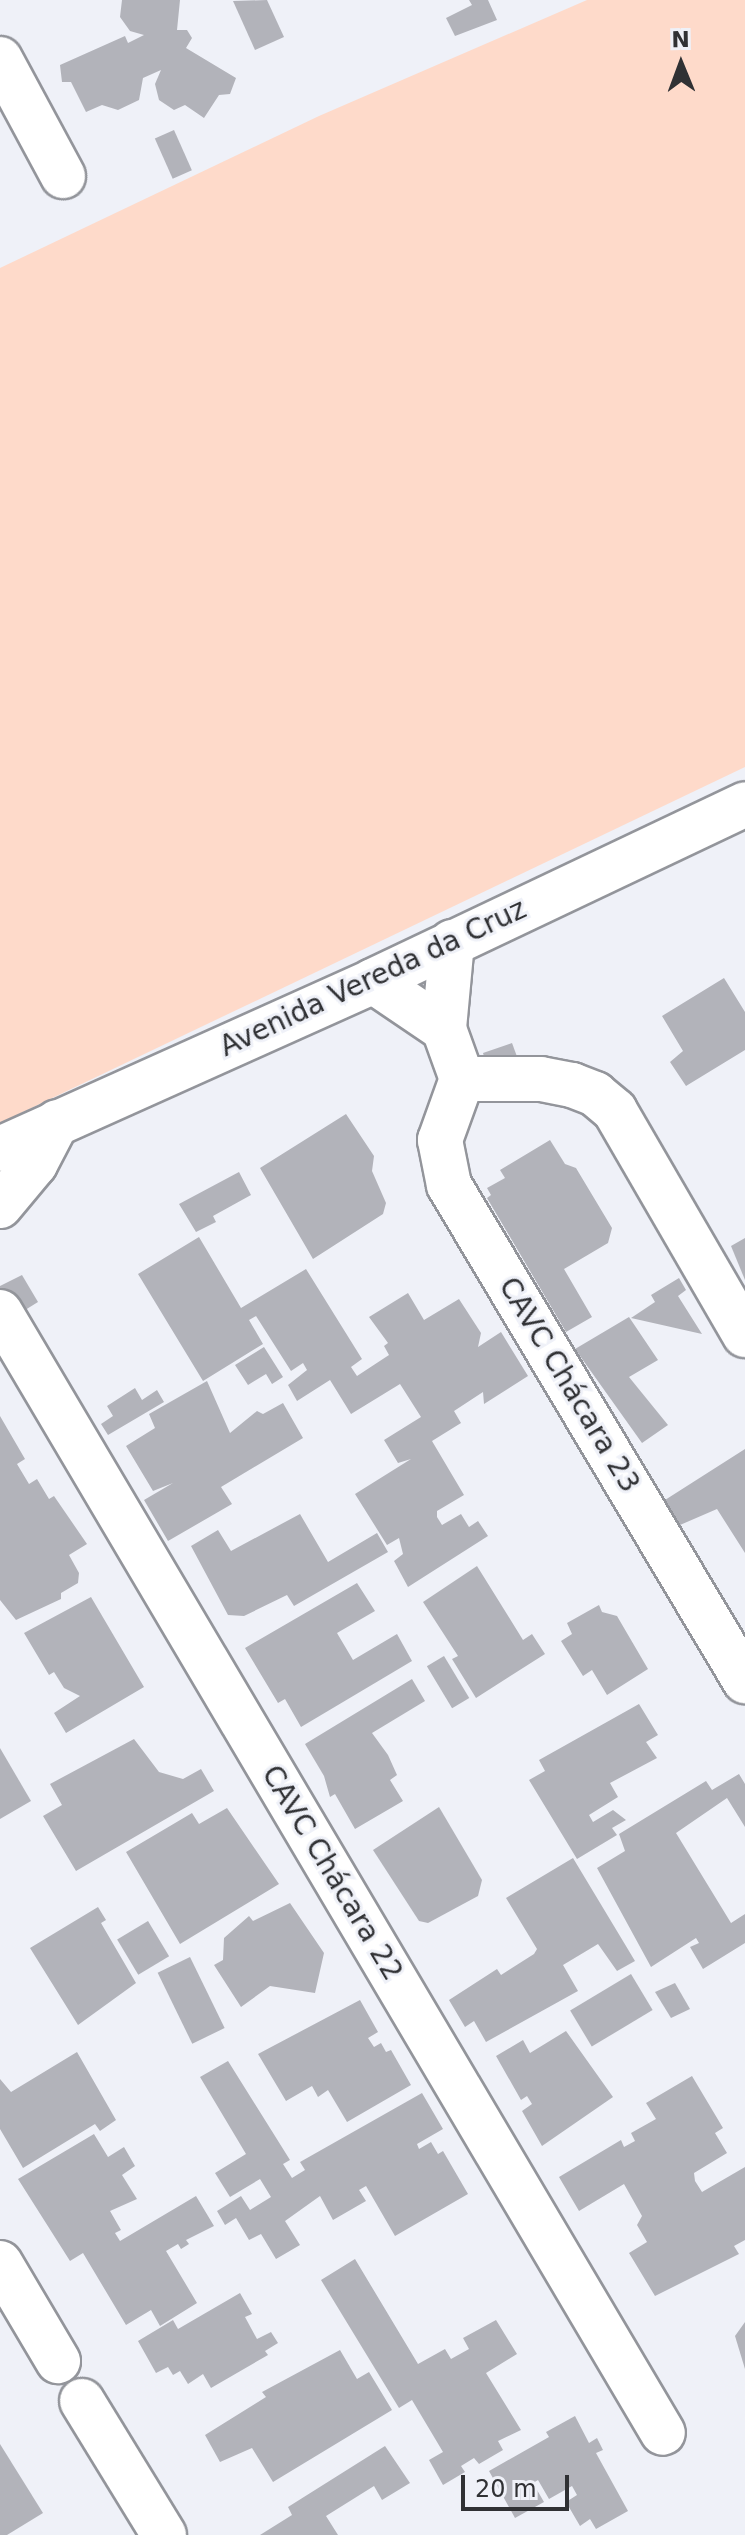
<!DOCTYPE html>
<html>
<head>
<meta charset="utf-8">
<style>
  body { margin:0 }
  #map { position:relative; width:745px; height:2535px; overflow:hidden; background:#eff1f8; font-family:"DejaVu Sans",sans-serif }
  div>[style] { position:absolute }
  .green>* { inset:0; background:#fedaca }
  .building>* { inset:0; background:#b2b3ba; transform-origin:0 0 }
  .roads { filter:drop-shadow(2px 0 #93959b) drop-shadow(-2px 0 #93959b) drop-shadow(0 2px #93959b) drop-shadow(0 -2px #93959b) }
  .minor>* { height:44px; margin:-22px; padding:0 22px; transform-origin:22px; border-radius:22px; background:#fff }
  span { translate:-50% -50%; white-space:nowrap; text-align:center; line-height:1.15; -webkit-text-stroke:6px #eff1f8; paint-order:stroke }
  .street-label { font-size:28px; color:#303134 }
  .north { position:absolute; left:641px; top:24px; width:80px; height:80px; -webkit-text-stroke:6px #eff1f8; paint-order:stroke; rotate:359deg; font-size:22px; font-weight:700; line-height:32px; text-align:center; color:#303134 }
  .north::after { content:''; display:block; margin:auto; width:28px; height:36px; background:#303134; clip-path:polygon(50% 0,100% 100%,50% 72%,0 100%) }
  .scale { position:absolute; left:461px; top:2475px; width:108px; height:36px; box-sizing:border-box; border:4px solid #303134; border-top:0; padding-left:10px; font-size:24px; line-height:28px; white-space:nowrap; color:#303134; -webkit-text-stroke:6px #eff1f8; paint-order:stroke }
</style>
</head>
<body>
<div id="map">
  <div class="green">
    <i style="clip-path:polygon(587px 0,745px 0,745px 767px,0 1123px,0 268px,319px 116px)"></i>
  </div>
  <div class="building">
    <i style="clip-path:polygon(122px 0,180px 0,177px 30px,187px 30px,192px 38px,186px 48px,236px 78px,230px 94px,219px 95px,204px 118px,185px 105px,174px 110px,159px 100px,155px 84px,161px 70px,143px 78px,139px 100px,118px 110px,102px 105px,86px 112px,71px 82px,62px 82px,60px 65px,125px 36px,128px 43px,144px 35px,130px 31px,120px 17px)"></i>
    <i style="clip-path:polygon(267px 0,284px 37px,255px 50px,233px 1px)"></i>
    <i style="clip-path:polygon(469px 0,488px 0,497px 20px,455px 36px,446px 18px,472px 5px)"></i>
    <i style="left:174px;top:130px;width:44px;height:21px;rotate:66deg"></i>
    <i style="clip-path:polygon(724px 978px,745px 1012px,745px 1050px,686px 1086px,670px 1062px,683px 1051px,662px 1016px)"></i>
    <i style="clip-path:polygon(512px 1043px,519px 1062px,485px 1060px,483px 1053px)"></i>
    <i style="clip-path:polygon(346px 1114px,374px 1156px,372px 1171px,386px 1203px,383px 1214px,313px 1259px,260px 1168px)"></i>
    <i style="clip-path:polygon(550px 1140px,565px 1164px,576px 1168px,612px 1228px,608px 1243px,564px 1269px,592px 1317px,566px 1332px,487px 1198px,491px 1195px,487px 1188px,505px 1178px,500px 1170px)"></i>
    <i style="clip-path:polygon(239px 1172px,251px 1195px,213px 1216px,216px 1222px,196px 1232px,179px 1204px)"></i>
    <i style="clip-path:polygon(199px 1237px,241px 1308px,306px 1269px,362px 1359px,351px 1367px,357px 1376px,389px 1355px,384px 1346px,388px 1343px,369px 1317px,408px 1293px,424px 1320px,459px 1299px,481px 1333px,478px 1347px,501px 1332px,528px 1376px,484px 1404px,483px 1392px,454px 1411px,461px 1423px,432px 1441px,464px 1495px,437px 1511px,437px 1517px,442px 1525px,461px 1514px,469px 1527px,478px 1521px,488px 1536px,408px 1587px,394px 1561px,403px 1554px,399px 1538px,387px 1545px,355px 1494px,411px 1459px,398px 1463px,384px 1440px,421px 1417px,400px 1384px,351px 1414px,330px 1380px,297px 1401px,288px 1385px,307px 1370px,303px 1363px,291px 1371px,256px 1316px,249px 1320px,263px 1344px,203px 1381px,138px 1274px)"></i>
    <i style="clip-path:polygon(745px 1238px,745px 1280px,731px 1246px)"></i>
    <i style="clip-path:polygon(22px 1275px,38px 1302px,9px 1320px,0 1305px,0 1286px)"></i>
    <i style="clip-path:polygon(679px 1278px,686px 1290px,678px 1296px,702px 1334px,631px 1318px,655px 1302px,651px 1295px)"></i>
    <i style="clip-path:polygon(629px 1317px,658px 1360px,629px 1377px,668px 1425px,642px 1443px,575px 1349px)"></i>
    <i style="clip-path:polygon(264px 1347px,283px 1377px,272px 1384px,266px 1374px,248px 1385px,235px 1365px)"></i>
    <i style="clip-path:polygon(207px 1381px,230px 1433px,257px 1411px,263px 1414px,283px 1403px,303px 1438px,221px 1487px,232px 1504px,168px 1541px,144px 1500px,173px 1483px,153px 1491px,126px 1446px,155px 1428px,149px 1414px)"></i>
    <i style="clip-path:polygon(135px 1388px,142px 1400px,157px 1390px,164px 1402px,108px 1435px,101px 1424px,113px 1416px,107px 1406px)"></i>
    <i style="clip-path:polygon(0 1416px,25px 1459px,17px 1464px,29px 1484px,37px 1479px,49px 1499px,54px 1496px,87px 1544px,69px 1555px,79px 1573px,78px 1583px,61px 1593px,61px 1599px,16px 1620px,0 1600px)"></i>
    <i style="clip-path:polygon(745px 1449px,745px 1553px,717px 1509px,680px 1525px,665px 1500px)"></i>
    <i style="clip-path:polygon(300px 1514px,328px 1562px,377px 1533px,388px 1552px,294px 1606px,287px 1595px,244px 1616px,228px 1615px,191px 1546px,218px 1530px,231px 1551px)"></i>
    <i style="clip-path:polygon(477px 1566px,523px 1640px,532px 1634px,545px 1654px,476px 1698px,452px 1659px,458px 1656px,423px 1602px)"></i>
    <i style="clip-path:polygon(357px 1583px,375px 1611px,337px 1633px,353px 1660px,397px 1634px,412px 1661px,301px 1727px,285px 1699px,278px 1703px,245px 1648px)"></i>
    <i style="clip-path:polygon(91px 1597px,144px 1687px,66px 1733px,54px 1713px,80px 1696px,64px 1688px,54px 1672px,49px 1675px,24px 1633px)"></i>
    <i style="clip-path:polygon(599px 1605px,602px 1612px,617px 1616px,648px 1669px,607px 1695px,592px 1670px,583px 1676px,561px 1641px,572px 1634px,567px 1623px)"></i>
    <i style="left:444px;top:1656px;width:49px;height:20px;rotate:59deg"></i>
    <i style="clip-path:polygon(412px 1679px,425px 1701px,372px 1733px,388px 1755px,397px 1775px,390px 1780px,403px 1801px,355px 1829px,335px 1794px,330px 1797px,324px 1776px,305px 1744px)"></i>
    <i style="clip-path:polygon(639px 1704px,658px 1735px,646px 1742px,657px 1758px,610px 1783px,618px 1797px,589px 1815px,593px 1822px,613px 1810px,626px 1820px,612px 1828px,617px 1835px,577px 1859px,529px 1780px,545px 1771px,539px 1760px)"></i>
    <i style="clip-path:polygon(134px 1739px,159px 1772px,183px 1779px,201px 1769px,214px 1791px,76px 1871px,43px 1816px,62px 1805px,50px 1784px)"></i>
    <i style="clip-path:polygon(0 1748px,31px 1801px,0 1819px)"></i>
    <i style="clip-path:polygon(739px 1774px,745px 1784px,745px 1827px,727px 1798px,676px 1833px,731px 1923px,745px 1914px,745px 1943px,703px 1969px,690px 1947px,699px 1943px,696px 1938px,651px 1967px,597px 1868px,625px 1851px,619px 1834px,706px 1781px,712px 1790px)"></i>
    <i style="clip-path:polygon(439px 1807px,482px 1880px,478px 1896px,428px 1923px,419px 1921px,373px 1850px)"></i>
    <i style="clip-path:polygon(227px 1808px,279px 1884px,180px 1944px,126px 1852px,192px 1813px,199px 1824px)"></i>
    <i style="clip-path:polygon(573px 1858px,635px 1961px,617px 1971px,598px 1944px,563px 1965px,578px 1991px,486px 2042px,474px 2021px,465px 2027px,449px 2000px,497px 1969px,501px 1975px,534px 1954px,537px 1949px,506px 1898px)"></i>
    <i style="clip-path:polygon(290px 1903px,324px 1953px,315px 1993px,270px 1986px,241px 2007px,214px 1965px,223px 1960px,224px 1938px,249px 1916px,253px 1921px)"></i>
    <i style="clip-path:polygon(98px 1907px,106px 1920px,101px 1923px,136px 1983px,78px 2025px,30px 1948px)"></i>
    <i style="left:148px;top:1921px;width:41px;height:36px;rotate:59deg"></i>
    <i style="left:190px;top:1957px;width:79px;height:36px;rotate:64deg"></i>
    <i style="left:631px;top:1974px;width:42px;height:71px;rotate:59deg"></i>
    <i style="clip-path:polygon(675px 1983px,690px 2009px,671px 2018px,655px 1992px)"></i>
    <i style="clip-path:polygon(360px 2000px,378px 2032px,368px 2038px,374px 2047px,381px 2043px,386px 2052px,391px 2050px,411px 2085px,347px 2122px,328px 2090px,318px 2097px,312px 2086px,286px 2101px,258px 2054px)"></i>
    <i style="clip-path:polygon(566px 2031px,613px 2097px,542px 2146px,522px 2111px,532px 2104px,527px 2096px,521px 2100px,496px 2056px,523px 2040px,530px 2053px)"></i>
    <i style="clip-path:polygon(77px 2052px,116px 2120px,100px 2131px,95px 2124px,23px 2168px,0 2129px,0 2079px,11px 2092px)"></i>
    <i style="clip-path:polygon(228px 2061px,290px 2160px,283px 2164px,292px 2178px,305px 2170px,300px 2162px,422px 2093px,443px 2129px,417px 2144px,419px 2149px,431px 2142px,438px 2154px,443px 2151px,468px 2194px,395px 2236px,366px 2186px,359px 2190px,366px 2201px,333px 2220px,320px 2196px,285px 2221px,300px 2245px,276px 2259px,261px 2234px,249px 2240px,236px 2218px,225px 2225px,217px 2211px,241px 2196px,250px 2210px,271px 2197px,260px 2179px,230px 2197px,215px 2173px,246px 2154px,200px 2077px)"></i>
    <i style="clip-path:polygon(692px 2076px,723px 2128px,715px 2133px,727px 2153px,694px 2173px,695px 2181px,702px 2192px,745px 2167px,745px 2240px,734px 2246px,739px 2254px,655px 2296px,629px 2253px,647px 2242px,637px 2225px,642px 2216px,624px 2184px,579px 2211px,559px 2177px,621px 2140px,624px 2147px,635px 2141px,631px 2133px,656px 2119px,646px 2103px)"></i>
    <i style="clip-path:polygon(94px 2134px,108px 2157px,124px 2147px,135px 2166px,122px 2175px,137px 2199px,110px 2211px,121px 2230px,115px 2233px,120px 2241px,196px 2196px,214px 2226px,186px 2240px,189px 2244px,181px 2249px,178px 2244px,166px 2251px,197px 2303px,160px 2326px,151px 2310px,126px 2325px,83px 2253px,70px 2261px,18px 2179px)"></i>
    <i style="clip-path:polygon(355px 2259px,418px 2364px,445px 2349px,451px 2359px,469px 2349px,463px 2338px,496px 2320px,517px 2354px,486px 2373px,521px 2430px,498px 2441px,503px 2450px,479px 2464px,474px 2458px,461px 2466px,465px 2472px,443px 2485px,429px 2460px,443px 2452px,412px 2400px,399px 2408px,321px 2280px)"></i>
    <i style="clip-path:polygon(240px 2293px,252px 2314px,245px 2317px,257px 2339px,271px 2332px,278px 2343px,265px 2351px,268px 2355px,211px 2388px,203px 2374px,188px 2384px,180px 2371px,173px 2375px,168px 2367px,156px 2373px,138px 2341px,173px 2320px,178px 2329px)"></i>
    <i style="clip-path:polygon(745px 2322px,745px 2369px,735px 2336px)"></i>
    <i style="clip-path:polygon(340px 2350px,357px 2379px,369px 2372px,392px 2410px,273px 2482px,252px 2448px,220px 2462px,205px 2435px,266px 2397px,262px 2392px)"></i>
    <i style="clip-path:polygon(575px 2416px,589px 2443px,597px 2438px,603px 2450px,596px 2453px,628px 2511px,596px 2529px,590px 2519px,580px 2526px,566px 2502px,577px 2495px,572px 2486px,549px 2499px,538px 2480px,533px 2483px,544px 2502px,515px 2518px,489px 2471px,549px 2437px,546px 2432px)"></i>
    <i style="clip-path:polygon(0 2444px,43px 2513px,7px 2535px,0 2535px)"></i>
    <i style="clip-path:polygon(385px 2446px,410px 2483px,382px 2500px,374px 2486px,326px 2516px,338px 2535px,260px 2535px,292px 2515px,288px 2507px)"></i>
  </div>
  <div class="roads">
    <div class="minor">
      <i style="left:0;top:59px;width:133px;rotate:61.7deg"></i>
      <i style="left:452px;top:942px;width:87px;rotate:95.3deg"></i>
      <i style="left:444px;top:1029px;width:53px;rotate:70.2deg"></i>
      <i style="left:462px;top:1079px;width:65px;rotate:109.8deg"></i>
      <i style="left:440px;top:1140px;width:46px;rotate:78.7deg"></i>
      <i style="left:449px;top:1185px;width:578px;rotate:59.17deg"></i>
      <i style="left:373px;top:981px;width:86px;rotate:34.1deg"></i>
      <i style="left:462px;top:1079px;width:79px"></i>
      <i style="left:541px;top:1079px;width:32px;rotate:11deg"></i>
      <i style="left:572px;top:1085px;width:25px;rotate:21deg"></i>
      <i style="left:595px;top:1094px;width:26px;rotate:40deg"></i>
      <i style="left:615px;top:1111px;width:259px;rotate:59.9deg"></i>
      <i style="left:0;top:1149px;width:409px;rotate:-24.2deg"></i>
      <i style="left:373px;top:981px;width:412px;rotate:-25.4deg"></i>
      <i style="left:0;top:1206px;width:55px;rotate:-50.2deg"></i>
      <i style="left:35px;top:1164px;width:47px;rotate:-62.4deg"></i>
      <i style="left:0;top:1312px;width:1302px;rotate:59.4deg"></i>
      <i style="left:0;top:2263px;width:114px;rotate:59.4deg"></i>
      <i style="left:82px;top:2401px;width:157px;rotate:58.5deg"></i>
    </div>
  </div>
  <div class="street-label">
    <span style="left:373px;top:978px;rotate:-25deg">Avenida Vereda da Cruz</span>
    <span style="left:569px;top:1385px;rotate:59deg">CAVC Chácara 23</span>
    <span style="left:332px;top:1873px;rotate:59deg">CAVC Chácara 22</span>
  </div>
  <div class="north">N</div>
  <div class="scale">20 m</div>
</div>
</body>
</html>
